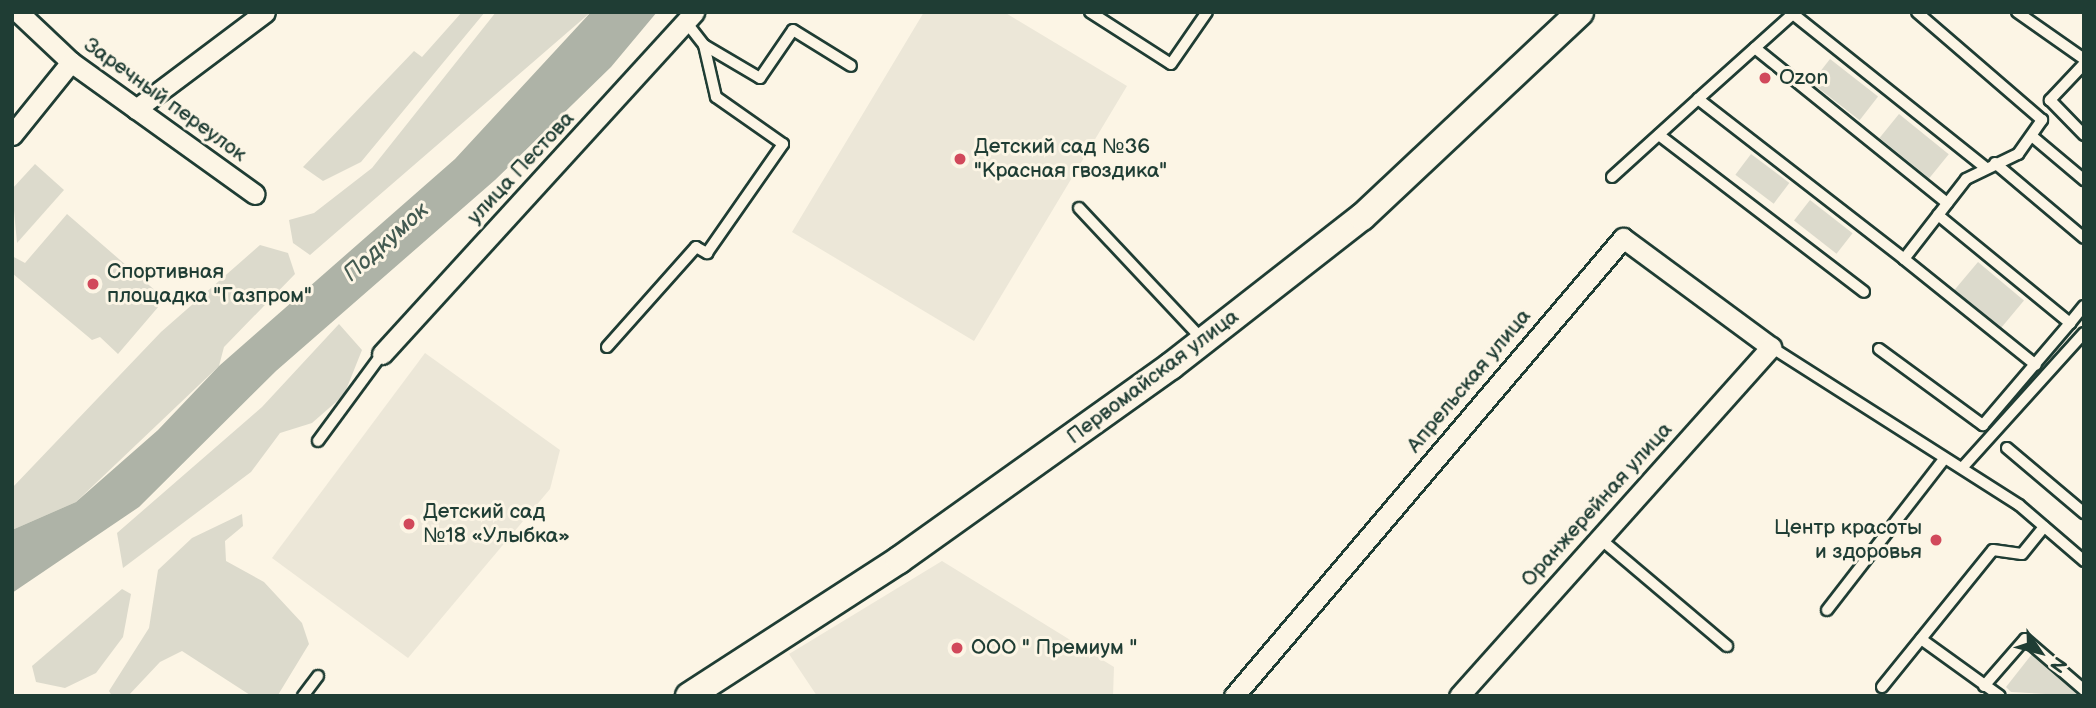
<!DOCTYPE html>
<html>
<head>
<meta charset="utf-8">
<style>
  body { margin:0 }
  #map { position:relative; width:2096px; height:708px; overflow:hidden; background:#fcf5e5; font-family:"Balsamiq Sans",sans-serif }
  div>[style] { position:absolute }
  .built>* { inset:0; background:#ece7d8 }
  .green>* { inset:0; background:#dcdacc; transform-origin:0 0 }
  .water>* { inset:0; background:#aeb3a7 }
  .roads { filter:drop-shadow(2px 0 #1f3d34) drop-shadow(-2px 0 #1f3d34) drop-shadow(0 2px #1f3d34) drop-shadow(0 -2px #1f3d34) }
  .lane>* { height:10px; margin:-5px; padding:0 5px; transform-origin:5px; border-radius:5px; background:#fcf5e5 }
  .street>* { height:19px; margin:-9.5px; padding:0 9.5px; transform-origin:9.5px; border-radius:9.5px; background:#fcf5e5 }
  .secondary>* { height:26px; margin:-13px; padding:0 13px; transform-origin:13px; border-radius:13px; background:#fcf5e5 }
  .dots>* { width:19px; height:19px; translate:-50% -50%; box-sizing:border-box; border:4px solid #fcf5e5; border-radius:50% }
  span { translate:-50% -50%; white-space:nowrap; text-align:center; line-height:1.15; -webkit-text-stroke:6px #fcf5e5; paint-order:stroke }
  .poi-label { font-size:21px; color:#1f3d34 }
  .left { translate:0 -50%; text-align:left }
  .right { translate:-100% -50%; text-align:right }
  .street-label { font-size:21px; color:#1f3d34 }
  .water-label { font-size:23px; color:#435a51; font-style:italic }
  .frame { position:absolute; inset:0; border:14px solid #1f3d34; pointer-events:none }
  .north { position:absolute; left:2005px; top:617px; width:70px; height:70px; -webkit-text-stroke:5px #fcf5e5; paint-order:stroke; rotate:125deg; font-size:19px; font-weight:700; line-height:28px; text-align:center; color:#1f3d34 }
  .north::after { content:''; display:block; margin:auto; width:24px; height:32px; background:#1f3d34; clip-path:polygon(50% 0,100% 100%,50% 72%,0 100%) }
</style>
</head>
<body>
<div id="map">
  <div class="built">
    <i style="clip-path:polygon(924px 12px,1004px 12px,1127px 86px,974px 341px,792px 232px)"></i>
    <i style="clip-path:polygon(425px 353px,560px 450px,550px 489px,408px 658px,272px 558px)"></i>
    <i style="clip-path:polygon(942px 561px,1114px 667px,1113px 696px,817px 696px,789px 654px)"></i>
  </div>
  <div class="green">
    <i style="clip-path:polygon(462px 12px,485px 12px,361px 162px,323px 181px,303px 167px,414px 51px,422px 57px)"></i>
    <i style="clip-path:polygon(496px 12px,591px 12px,310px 255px,293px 243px,289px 220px,314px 213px,372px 168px)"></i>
    <i style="left:1830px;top:59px;width:61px;height:30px;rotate:38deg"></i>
    <i style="left:1899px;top:114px;width:64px;height:31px;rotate:39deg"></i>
    <i style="left:1751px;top:154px;width:48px;height:26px;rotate:37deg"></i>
    <i style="clip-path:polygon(35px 164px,64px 190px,17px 243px,12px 189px)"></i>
    <i style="left:1810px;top:200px;width:54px;height:26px;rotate:38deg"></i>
    <i style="clip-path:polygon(67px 214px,165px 299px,118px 354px,100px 337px,92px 340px,12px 273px,12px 256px,25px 263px)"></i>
    <i style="clip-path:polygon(260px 245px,288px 253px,295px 274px,224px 347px,219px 366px,76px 502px,12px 530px,12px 488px,161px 332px)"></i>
    <i style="left:1978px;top:262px;width:60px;height:37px;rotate:40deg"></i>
    <i style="clip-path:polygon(339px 324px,362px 350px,344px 395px,312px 423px,280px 433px,251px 472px,123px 568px,117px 533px,262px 407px)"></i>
    <i style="clip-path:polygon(242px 514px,243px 526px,225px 541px,226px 561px,264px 582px,302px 623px,309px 644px,278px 695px,250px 695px,182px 651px,160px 662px,128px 696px,112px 696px,109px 691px,149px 628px,158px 570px,192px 538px)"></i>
    <i style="clip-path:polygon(122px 589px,131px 594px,123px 637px,96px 673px,65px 688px,36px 682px,32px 666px)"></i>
    <i style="clip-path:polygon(2032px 654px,2082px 696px,2011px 692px,2006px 687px)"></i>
  </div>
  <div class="water">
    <i style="clip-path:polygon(591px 12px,657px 12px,611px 67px,495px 180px,276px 371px,139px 507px,12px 593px,12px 530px,76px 502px,158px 430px,219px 366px,455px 159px)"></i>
  </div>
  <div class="roads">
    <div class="lane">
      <i style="left:1090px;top:12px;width:96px;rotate:32.7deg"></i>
      <i style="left:1171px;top:64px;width:63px;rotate:-55.3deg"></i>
      <i style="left:1795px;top:12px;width:130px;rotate:138.1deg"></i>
      <i style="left:1698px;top:99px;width:261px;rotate:37.8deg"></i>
      <i style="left:1904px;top:259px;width:101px;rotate:-52.2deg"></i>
      <i style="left:1966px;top:179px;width:58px;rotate:-25.7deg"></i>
      <i style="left:2018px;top:154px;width:42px;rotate:-54.8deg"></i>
      <i style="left:2042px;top:120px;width:165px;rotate:-139.2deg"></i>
      <i style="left:2017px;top:12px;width:82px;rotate:35deg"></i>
      <i style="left:1793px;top:14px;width:246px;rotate:38.6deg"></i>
      <i style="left:704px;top:45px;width:65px;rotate:30.5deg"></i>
      <i style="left:760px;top:78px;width:58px;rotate:-55.5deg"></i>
      <i style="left:793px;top:30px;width:68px;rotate:31.8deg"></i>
      <i style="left:1755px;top:48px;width:247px;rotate:38.9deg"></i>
      <i style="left:2084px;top:64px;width:50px;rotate:133.4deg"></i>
      <i style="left:2050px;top:100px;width:49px;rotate:45.8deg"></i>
      <i style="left:1659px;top:135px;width:258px;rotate:37.4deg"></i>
      <i style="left:2033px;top:137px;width:67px;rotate:40.1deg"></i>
      <i style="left:1995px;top:163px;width:116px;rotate:40.1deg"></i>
      <i style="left:1612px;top:177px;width:116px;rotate:-42.2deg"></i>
      <i style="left:1079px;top:208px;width:181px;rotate:46.8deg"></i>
      <i style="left:1938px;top:215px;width:171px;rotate:39.3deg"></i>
      <i style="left:2070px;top:323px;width:22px;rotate:-51deg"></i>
      <i style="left:1904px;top:259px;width:169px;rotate:38.8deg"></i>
      <i style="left:607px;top:347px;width:134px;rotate:-48.3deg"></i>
      <i style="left:696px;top:247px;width:13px;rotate:29deg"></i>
      <i style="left:707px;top:253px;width:133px;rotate:-55.1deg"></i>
      <i style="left:783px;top:144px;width:82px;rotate:-145deg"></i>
      <i style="left:716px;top:97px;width:53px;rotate:-103deg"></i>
      <i style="left:704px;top:45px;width:29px;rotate:-128deg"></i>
      <i style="left:1771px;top:347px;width:294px;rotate:32.5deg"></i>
      <i style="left:2019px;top:505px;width:86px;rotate:40.7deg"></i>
      <i style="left:1879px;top:349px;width:129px;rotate:36.2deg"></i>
      <i style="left:1983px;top:425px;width:134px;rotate:-49.5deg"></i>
      <i style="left:318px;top:441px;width:108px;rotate:-53.7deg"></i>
      <i style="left:2007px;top:448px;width:101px;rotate:40.2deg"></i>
      <i style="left:1962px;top:468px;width:182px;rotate:-47.9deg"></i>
      <i style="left:1598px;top:537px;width:169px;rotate:40.2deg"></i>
      <i style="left:1827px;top:610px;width:191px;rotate:-52.2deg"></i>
      <i style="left:1921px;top:639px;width:97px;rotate:35.8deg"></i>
      <i style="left:1984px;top:686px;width:62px;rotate:-48.9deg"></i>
      <i style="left:2025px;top:639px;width:78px;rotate:40.8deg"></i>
      <i style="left:1882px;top:687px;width:176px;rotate:-51deg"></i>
      <i style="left:1993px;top:550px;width:29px;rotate:8deg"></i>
      <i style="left:2022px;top:554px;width:35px;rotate:-51deg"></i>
      <i style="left:303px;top:696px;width:25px;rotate:-53deg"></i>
    </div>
    <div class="street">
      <i style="left:18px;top:12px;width:73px;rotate:43.3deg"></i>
      <i style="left:71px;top:62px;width:226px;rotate:35.7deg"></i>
      <i style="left:136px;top:109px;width:161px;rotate:-36.9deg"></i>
      <i style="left:12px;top:135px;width:94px;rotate:-51.1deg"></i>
      <i style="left:382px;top:354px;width:463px;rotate:-47.6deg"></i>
      <i style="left:1234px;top:696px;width:601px;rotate:-49.66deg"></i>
      <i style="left:1623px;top:238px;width:184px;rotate:36.4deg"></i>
      <i style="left:1771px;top:347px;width:468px;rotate:131.8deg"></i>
    </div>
    <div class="secondary">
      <i style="left:689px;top:696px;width:250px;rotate:-32.9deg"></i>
      <i style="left:899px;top:560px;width:334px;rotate:-35.5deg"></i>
      <i style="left:1171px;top:366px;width:242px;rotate:-38deg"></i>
      <i style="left:1362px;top:217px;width:299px;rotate:-43.2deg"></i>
    </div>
  </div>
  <div class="dots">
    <i style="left:1765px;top:78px;background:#d1495b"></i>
    <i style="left:960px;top:159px;background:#d1495b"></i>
    <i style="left:93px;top:284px;background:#d1495b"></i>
    <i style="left:409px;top:524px;background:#d1495b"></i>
    <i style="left:1936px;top:540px;background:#d1495b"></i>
    <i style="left:957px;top:648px;background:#d1495b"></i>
  </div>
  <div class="poi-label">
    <span class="left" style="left:1779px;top:78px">Ozon</span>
    <span class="left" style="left:974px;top:159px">Детский сад №36<br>"Красная гвоздика"</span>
    <span class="left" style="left:107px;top:284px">Спортивная<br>площадка "Газпром"</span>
    <span class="left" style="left:423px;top:524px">Детский сад<br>№18 «Улыбка»</span>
    <span class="right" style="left:1922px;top:540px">Центр красоты<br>и здоровья</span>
    <span class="left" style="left:971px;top:648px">ООО " Премиум "</span>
  </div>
  <div class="street-label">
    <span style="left:165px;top:100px;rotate:36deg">Заречный переулок</span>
    <span style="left:521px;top:168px;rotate:-47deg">улица Пестова</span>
    <span style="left:1153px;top:377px;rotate:-37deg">Первомайская улица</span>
    <span style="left:1469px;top:381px;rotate:-50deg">Апрельская улица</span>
    <span style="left:1597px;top:505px;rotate:-48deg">Оранжерейная улица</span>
  </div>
  <div class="water-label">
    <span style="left:386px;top:242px;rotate:-42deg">Подкумок</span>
  </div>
  <div class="frame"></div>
  <div class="north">N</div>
</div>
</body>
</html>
